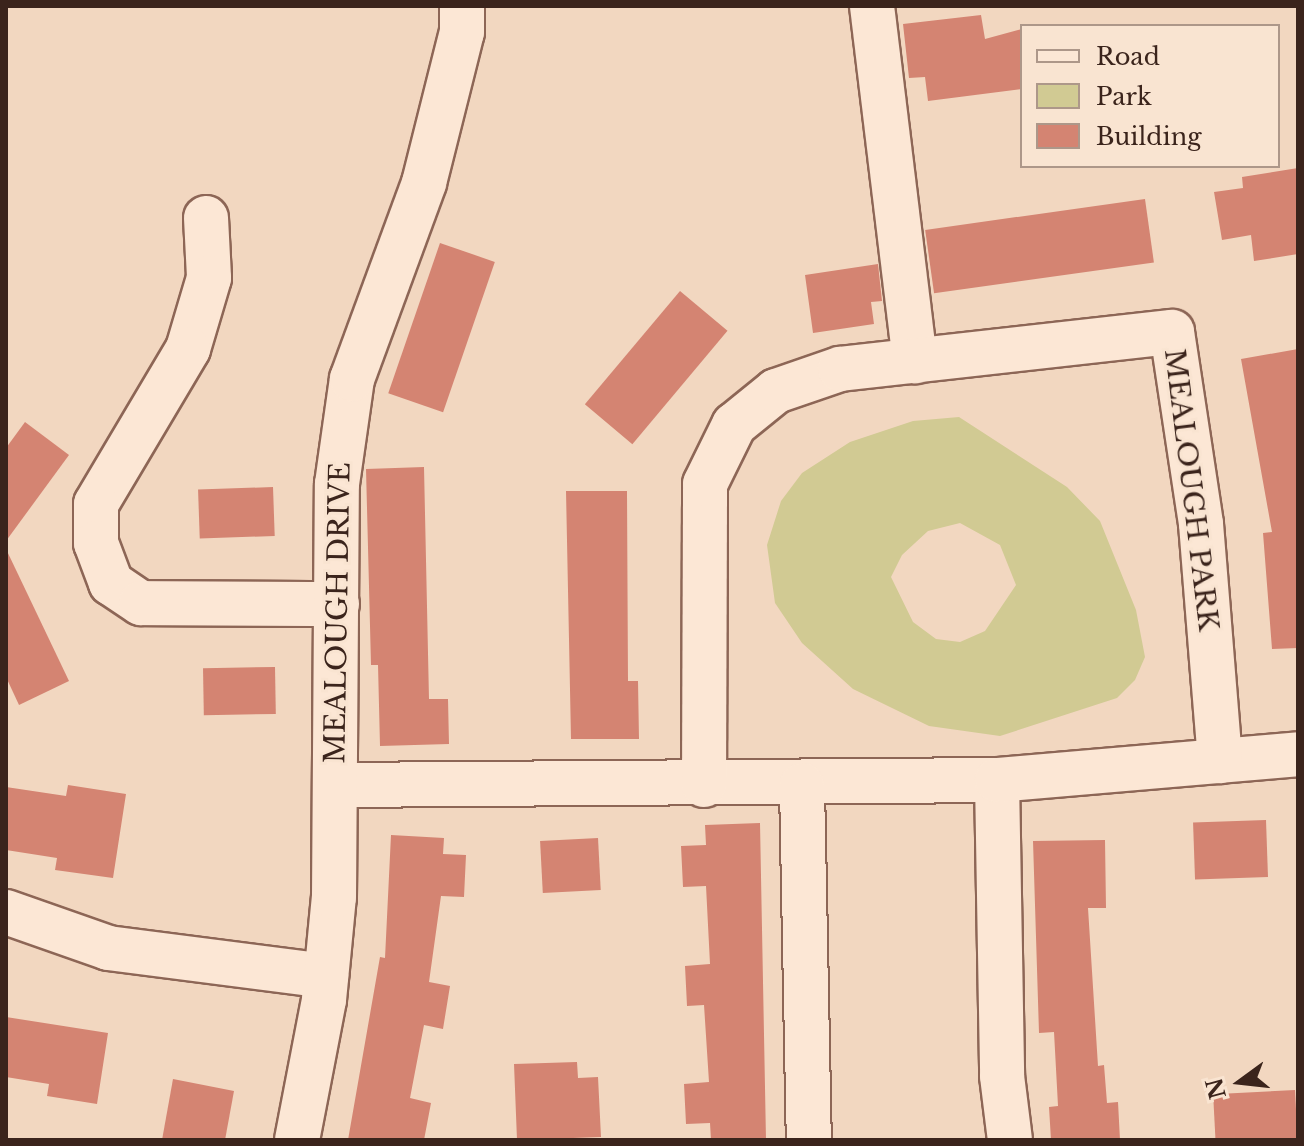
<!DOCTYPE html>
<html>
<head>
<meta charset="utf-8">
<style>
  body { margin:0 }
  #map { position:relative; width:1304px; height:1146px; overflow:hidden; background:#f2d7c0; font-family:"Libre Baskerville",serif }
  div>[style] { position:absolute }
  .green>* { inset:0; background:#d1ca93 }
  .building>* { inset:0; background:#d48472; transform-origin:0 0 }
  .roads { filter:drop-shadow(2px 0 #8d6656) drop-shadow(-2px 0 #8d6656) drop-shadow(0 2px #8d6656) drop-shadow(0 -2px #8d6656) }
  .minor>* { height:44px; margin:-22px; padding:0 22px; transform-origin:22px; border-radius:22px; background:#fce7d5 }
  span { translate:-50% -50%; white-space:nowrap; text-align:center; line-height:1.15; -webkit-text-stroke:6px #f9e4d1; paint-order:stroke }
  .street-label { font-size:28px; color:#3b241c }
  .frame { position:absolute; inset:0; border:8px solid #3b241c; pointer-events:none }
  .legend { position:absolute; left:1020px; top:24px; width:260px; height:144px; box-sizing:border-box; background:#f9e4d1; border:2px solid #ad9789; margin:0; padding:10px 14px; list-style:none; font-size:24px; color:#3b241c }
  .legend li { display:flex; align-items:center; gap:16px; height:40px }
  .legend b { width:40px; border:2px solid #ad9789 }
  .north { position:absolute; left:1200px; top:1042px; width:80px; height:80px; -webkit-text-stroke:6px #f9e4d1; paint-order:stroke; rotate:255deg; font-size:22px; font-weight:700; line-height:32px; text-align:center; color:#3b241c }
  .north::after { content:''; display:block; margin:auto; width:28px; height:36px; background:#3b241c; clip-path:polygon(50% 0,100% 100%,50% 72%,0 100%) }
</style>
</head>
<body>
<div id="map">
  <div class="green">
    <i style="clip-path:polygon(evenodd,959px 417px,1067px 487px,1100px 521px,1136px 610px,1145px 657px,1135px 680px,1117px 698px,1000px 736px,929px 726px,853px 689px,802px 643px,775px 603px,767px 545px,781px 501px,802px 473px,850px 442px,913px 421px,959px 417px,960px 523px,1000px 545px,1016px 585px,985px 631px,960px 642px,936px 639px,913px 622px,891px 577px,902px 555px,928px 531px,960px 523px)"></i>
  </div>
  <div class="building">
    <i style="clip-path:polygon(981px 15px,985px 39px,1022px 29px,1022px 89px,928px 101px,925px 77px,909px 78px,903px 24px)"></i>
    <i style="clip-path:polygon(1298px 168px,1298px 254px,1254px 261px,1251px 235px,1222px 240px,1214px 192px,1243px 188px,1242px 177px)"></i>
    <i style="left:1145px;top:199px;width:64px;height:222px;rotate:82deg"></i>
    <i style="left:440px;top:243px;width:58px;height:159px;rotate:19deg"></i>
    <i style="clip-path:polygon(878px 264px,882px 301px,871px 302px,874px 324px,813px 333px,805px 275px)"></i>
    <i style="left:680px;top:291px;width:62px;height:148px;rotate:40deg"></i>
    <i style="clip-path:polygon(1298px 349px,1298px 648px,1272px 649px,1263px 533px,1272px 532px,1241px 359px)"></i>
    <i style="clip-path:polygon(25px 422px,69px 455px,6px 541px,6px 448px)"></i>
    <i style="clip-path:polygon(424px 467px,429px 699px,448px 699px,449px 744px,380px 746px,378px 665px,371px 665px,366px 469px)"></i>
    <i style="left:273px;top:487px;width:49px;height:75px;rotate:88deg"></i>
    <i style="clip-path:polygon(566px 491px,627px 491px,628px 681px,638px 681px,639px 739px,571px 739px)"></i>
    <i style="clip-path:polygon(6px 549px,69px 681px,19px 705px,6px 677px)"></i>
    <i style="left:275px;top:667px;width:47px;height:72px;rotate:89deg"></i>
    <i style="clip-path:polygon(68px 785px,126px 794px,113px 878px,55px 870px,57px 858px,6px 850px,6px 787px,66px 796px)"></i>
    <i style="left:1266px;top:820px;width:57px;height:73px;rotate:88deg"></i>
    <i style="clip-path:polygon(760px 823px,766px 1140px,711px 1140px,710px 1123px,686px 1124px,684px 1084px,709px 1082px,704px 1005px,687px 1006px,685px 966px,710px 964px,706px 886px,683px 887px,681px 846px,706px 845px,705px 825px)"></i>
    <i style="clip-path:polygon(391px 835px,444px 838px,443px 854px,466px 855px,464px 897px,441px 896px,429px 982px,450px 986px,443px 1029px,424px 1025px,410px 1098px,431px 1103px,424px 1140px,348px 1140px,380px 957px,385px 958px)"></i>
    <i style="left:598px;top:838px;width:52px;height:58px;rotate:87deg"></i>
    <i style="clip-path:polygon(1105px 840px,1106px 908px,1088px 908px,1098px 1066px,1104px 1065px,1107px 1103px,1118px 1102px,1120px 1140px,1051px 1140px,1049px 1107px,1058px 1106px,1054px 1032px,1039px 1033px,1033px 841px)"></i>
    <i style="clip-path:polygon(6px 1017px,108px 1033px,97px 1104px,47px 1096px,49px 1084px,6px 1077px)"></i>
    <i style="clip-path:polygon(577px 1062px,578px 1078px,598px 1077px,601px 1137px,517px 1140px,514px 1064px)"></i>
    <i style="clip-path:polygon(173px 1079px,234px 1091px,225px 1140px,162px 1140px)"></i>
    <i style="left:1295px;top:1090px;width:50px;height:82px;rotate:87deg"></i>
  </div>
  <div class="roads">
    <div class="minor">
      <i style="left:872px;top:6px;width:358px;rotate:83.1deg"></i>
      <i style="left:206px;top:218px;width:60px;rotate:87.1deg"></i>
      <i style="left:209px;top:278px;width:74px;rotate:106.5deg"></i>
      <i style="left:188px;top:349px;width:180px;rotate:120.7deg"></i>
      <i style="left:96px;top:504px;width:39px;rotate:90deg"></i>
      <i style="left:96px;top:543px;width:43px;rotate:69.4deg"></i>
      <i style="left:111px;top:583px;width:36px;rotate:34deg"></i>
      <i style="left:141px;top:603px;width:196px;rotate:0.3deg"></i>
      <i style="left:997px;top:780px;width:296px;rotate:89deg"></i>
      <i style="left:1002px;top:1076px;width:64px;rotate:82.9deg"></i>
      <i style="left:335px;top:785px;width:662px;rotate:-0.43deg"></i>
      <i style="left:997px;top:780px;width:302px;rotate:-4.9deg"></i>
      <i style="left:704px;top:785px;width:301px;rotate:-89.8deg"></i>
      <i style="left:705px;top:484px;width:66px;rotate:-63.8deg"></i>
      <i style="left:734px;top:425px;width:54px;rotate:-39deg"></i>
      <i style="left:776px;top:391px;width:68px;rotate:-19deg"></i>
      <i style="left:840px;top:369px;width:334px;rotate:-6.4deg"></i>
      <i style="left:1172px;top:332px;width:194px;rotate:81.4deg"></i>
      <i style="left:1201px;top:524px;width:238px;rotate:85.4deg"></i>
      <i style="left:802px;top:785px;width:355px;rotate:88.9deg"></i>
      <i style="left:6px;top:912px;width:108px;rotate:19.4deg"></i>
      <i style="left:108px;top:948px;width:220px;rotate:7.3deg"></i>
      <i style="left:297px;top:1140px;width:143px;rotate:-79.1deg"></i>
      <i style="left:324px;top:1000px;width:103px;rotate:-84.5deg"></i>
      <i style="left:334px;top:897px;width:413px;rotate:-89.6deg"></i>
      <i style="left:337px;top:484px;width:106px;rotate:-81.9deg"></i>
      <i style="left:352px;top:379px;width:209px;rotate:-69.8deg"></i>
      <i style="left:424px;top:183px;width:156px;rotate:-75.9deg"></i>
      <i style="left:462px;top:32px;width:26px;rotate:-90deg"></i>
    </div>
  </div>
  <div class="street-label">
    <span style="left:1191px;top:490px;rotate:83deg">MEALOUGH PARK</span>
    <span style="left:338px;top:613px;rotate:-89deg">MEALOUGH DRIVE</span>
  </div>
  <div class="frame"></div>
  <ul class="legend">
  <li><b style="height:10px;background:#fce7d5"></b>Road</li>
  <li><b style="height:22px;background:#d1ca93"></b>Park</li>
  <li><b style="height:22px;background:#d48472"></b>Building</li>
  </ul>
  <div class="north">N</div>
</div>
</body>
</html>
